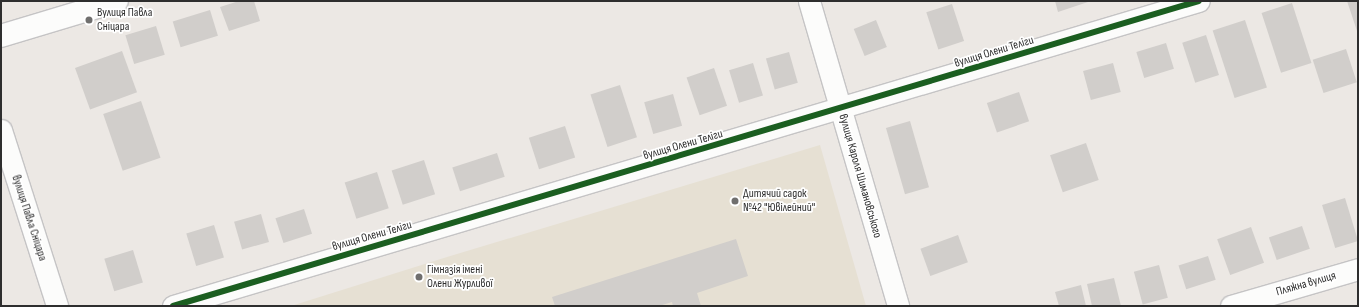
<!DOCTYPE html>
<html>
<head>
<meta charset="utf-8">
<style>
  body { margin:0 }
  #map { position:relative; width:1359px; height:307px; overflow:hidden; background:#ece8e4; font-family:"Sofia Sans Condensed",sans-serif }
  div>[style] { position:absolute }
  .education>* { inset:0; background:#e6e0d3 }
  .building>* { inset:0; background:#d1cecb; transform-origin:0 0 }
  .roads { filter:drop-shadow(1px 0 #c5c4c5) drop-shadow(-1px 0 #c5c4c5) drop-shadow(0 1px #c5c4c5) drop-shadow(0 -1px #c5c4c5) }
  .minor>* { height:21px; margin:-10.5px; padding:0 10.5px; transform-origin:10.5px; border-radius:10.5px; background:#fcfcfb }
  .tertiary>* { height:22px; margin:-11px; padding:0 11px; transform-origin:11px; border-radius:11px; background:#fcfcfb }
  .cycleway>* { height:6px; margin:-3px; padding:0 3px; transform-origin:3px; border-radius:3px; background:#1b5e20 }
  .dots>* { width:11px; height:11px; translate:-50% -50%; box-sizing:border-box; border:2px solid #fff; border-radius:50% }
  span { translate:-50% -50%; white-space:nowrap; text-align:center; line-height:1.15; -webkit-text-stroke:3.5px #fff; paint-order:stroke }
  .poi-label { font-size:12px; color:#2e2e2e }
  .left { translate:0 -50%; text-align:left }
  .street-label { font-size:12px; color:#2e2e2e }
  .frame { position:absolute; inset:0; border:2px solid #2e2e2e; pointer-events:none }
</style>
</head>
<body>
<div id="map">
  <div class="education">
    <i style="clip-path:polygon(820px 145px,866px 306px,291px 306px,447px 257px)"></i>
  </div>
  <div class="building">
    <i style="clip-path:polygon(239px 1px,254px 1px,260px 21px,229px 31px,220px 7px)"></i>
    <i style="clip-path:polygon(1055px 1px,1091px 1px,1058px 12px)"></i>
    <i style="clip-path:polygon(1347px 1px,1358px 1px,1358px 34px)"></i>
    <i style="left:1292px;top:3px;width:63px;height:32px;rotate:72deg"></i>
    <i style="left:952px;top:4px;width:39px;height:27px;rotate:72deg"></i>
    <i style="left:210px;top:10px;width:27px;height:39px;rotate:73deg"></i>
    <i style="left:876px;top:20px;width:29px;height:24px;rotate:68deg"></i>
    <i style="left:1245px;top:20px;width:71px;height:34px;rotate:72deg"></i>
    <i style="left:156px;top:26px;width:30px;height:32px;rotate:73deg"></i>
    <i style="left:1206px;top:35px;width:42px;height:25px;rotate:72deg"></i>
    <i style="left:1166px;top:43px;width:27px;height:31px;rotate:73deg"></i>
    <i style="left:1346px;top:49px;width:35px;height:35px;rotate:72deg"></i>
    <i style="left:122px;top:51px;width:44px;height:50px;rotate:70deg"></i>
    <i style="left:789px;top:52px;width:32px;height:24px;rotate:74deg"></i>
    <i style="left:753px;top:63px;width:34px;height:25px;rotate:73deg"></i>
    <i style="left:1113px;top:63px;width:30px;height:31px;rotate:75deg"></i>
    <i style="left:714px;top:68px;width:40px;height:29px;rotate:71deg"></i>
    <i style="left:620px;top:85px;width:55px;height:31px;rotate:72deg"></i>
    <i style="left:1019px;top:92px;width:31px;height:34px;rotate:71deg"></i>
    <i style="left:673px;top:94px;width:33px;height:30px;rotate:74deg"></i>
    <i style="left:141px;top:101px;width:60px;height:40px;rotate:71deg"></i>
    <i style="left:910px;top:121px;width:69px;height:25px;rotate:74deg"></i>
    <i style="left:565px;top:126px;width:33px;height:38px;rotate:72deg"></i>
    <i style="left:1086px;top:143px;width:39px;height:38px;rotate:71deg"></i>
    <i style="left:497px;top:153px;width:25px;height:47px;rotate:72deg"></i>
    <i style="left:424px;top:160px;width:36px;height:34px;rotate:72deg"></i>
    <i style="left:377px;top:172px;width:38px;height:34px;rotate:72deg"></i>
    <i style="left:1345px;top:198px;width:45px;height:24px;rotate:73deg"></i>
    <i style="left:304px;top:209px;width:26px;height:30px;rotate:72deg"></i>
    <i style="left:261px;top:214px;width:29px;height:28px;rotate:74deg"></i>
    <i style="left:214px;top:225px;width:34px;height:29px;rotate:73deg"></i>
    <i style="left:1302px;top:226px;width:24px;height:35px;rotate:71deg"></i>
    <i style="left:1251px;top:227px;width:38px;height:36px;rotate:70deg"></i>
    <i style="left:958px;top:235px;width:29px;height:40px;rotate:70deg"></i>
    <i style="clip-path:polygon(736px 239px,748px 276px,697px 293px,701px 306px,673px 306px,672px 302px,659px 306px,555px 306px,552px 297px)"></i>
    <i style="left:133px;top:250px;width:34px;height:30px;rotate:73deg"></i>
    <i style="left:1208px;top:256px;width:25px;height:31px;rotate:72deg"></i>
    <i style="left:1159px;top:265px;width:34px;height:26px;rotate:75deg"></i>
    <i style="clip-path:polygon(1114px 278px,1121px 306px,1092px 306px,1087px 284px)"></i>
    <i style="clip-path:polygon(1081px 285px,1086px 306px,1059px 306px,1055px 292px)"></i>
  </div>
  <div class="roads">
    <div class="minor">
      <i style="left:809px;top:1px;width:318px;rotate:73.7deg"></i>
      <i style="left:1px;top:130px;width:185px;rotate:72.3deg"></i>
      <i style="left:173px;top:306px;width:1070px;rotate:-16.56deg"></i>
      <i style="left:1231px;top:306px;width:132px;rotate:-16.2deg"></i>
    </div>
    <div class="tertiary">
      <i style="left:1px;top:36px;width:121px;rotate:-16.8deg"></i>
    </div>
  </div>
  <div class="cycleway">
    <i style="left:173px;top:306px;width:1070px;rotate:-16.56deg"></i>
  </div>
  <div class="dots">
    <i style="left:89px;top:20px;background:#706f6e"></i>
    <i style="left:735px;top:201px;background:#706f6e"></i>
    <i style="left:419px;top:277px;background:#706f6e"></i>
  </div>
  <div class="poi-label">
    <span class="left" style="left:97px;top:20px">Вулиця Павла<br>Сніцара</span>
    <span class="left" style="left:743px;top:201px">Дитячий садок<br>№42 "Ювілейний"</span>
    <span class="left" style="left:427px;top:277px">Гімназія імені<br>Олени Журливої</span>
  </div>
  <div class="street-label">
    <span style="left:994px;top:52px;rotate:-17deg">вулиця Олени Теліги</span>
    <span style="left:683px;top:145px;rotate:-16deg">вулиця Олени Теліги</span>
    <span style="left:860px;top:176px;rotate:74deg">вулиця Кароля Шимановського</span>
    <span style="left:29px;top:218px;rotate:72deg">вулиця Павла Сніцара</span>
    <span style="left:372px;top:236px;rotate:-16deg">вулиця Олени Теліги</span>
    <span style="left:1306px;top:284px;rotate:-16deg">Пляжна вулиця</span>
  </div>
  <div class="frame"></div>
</div>
</body>
</html>
